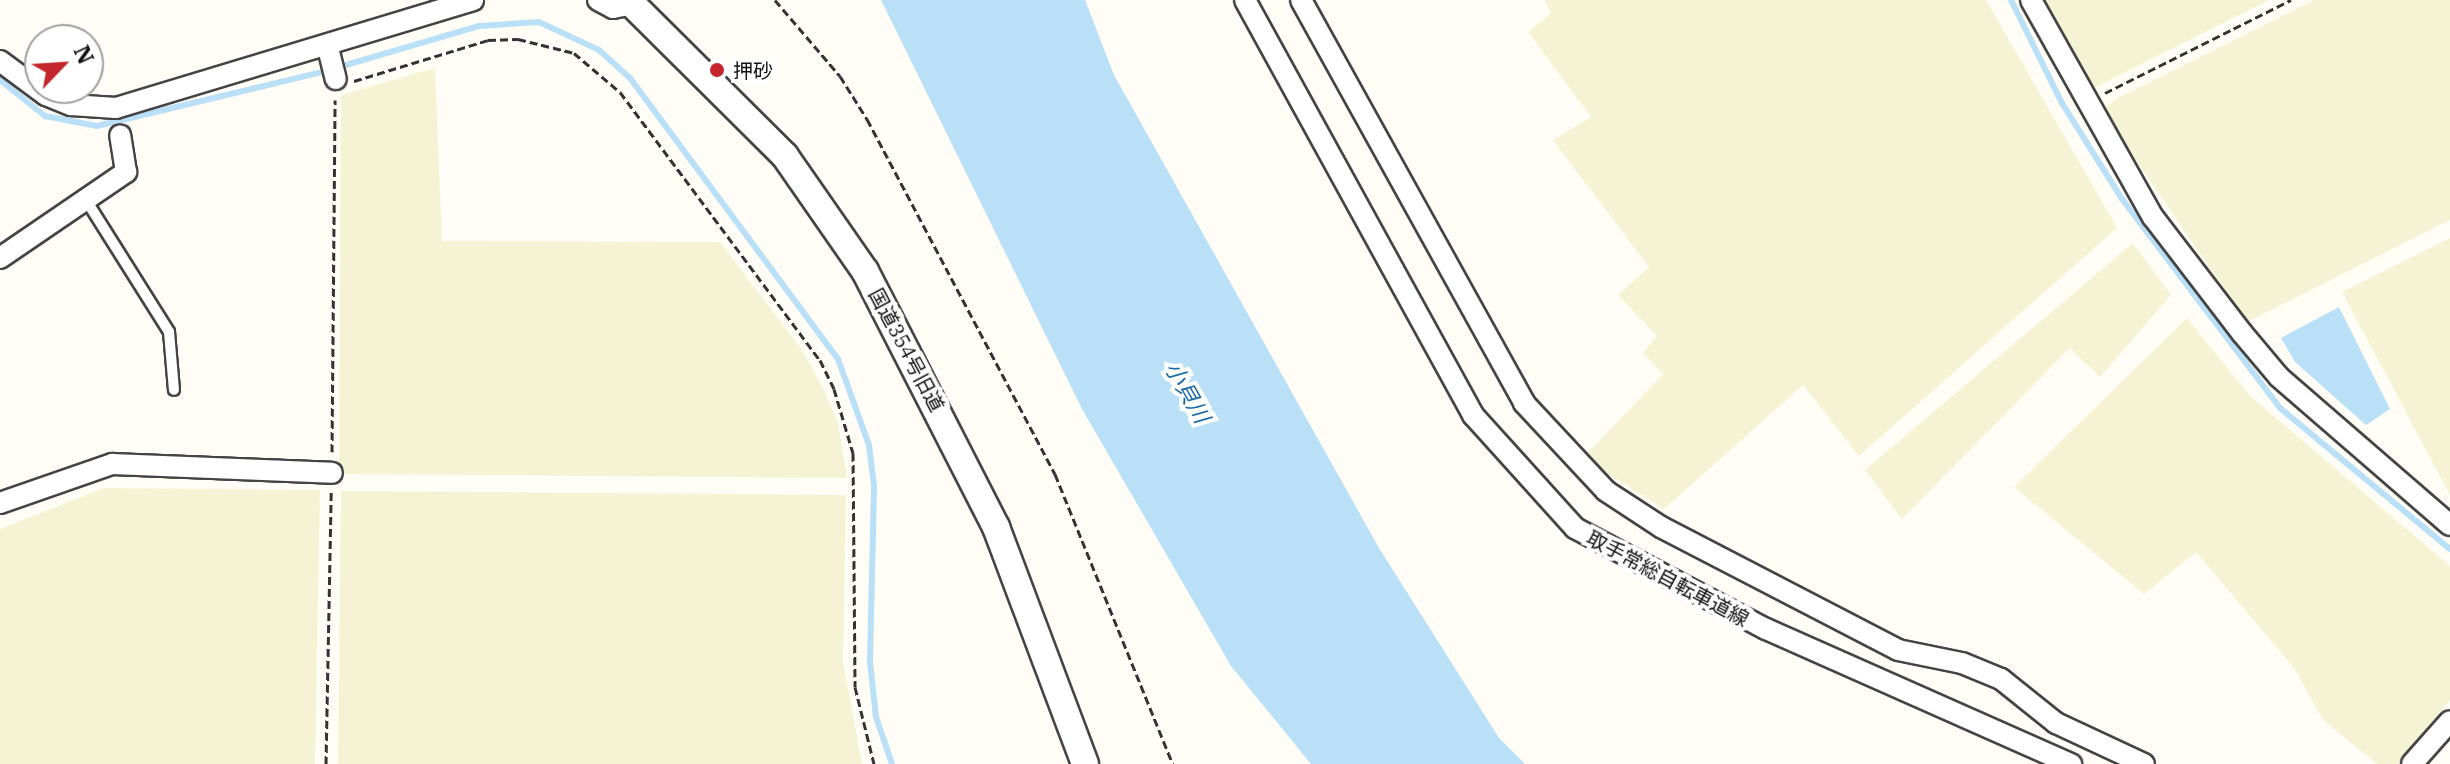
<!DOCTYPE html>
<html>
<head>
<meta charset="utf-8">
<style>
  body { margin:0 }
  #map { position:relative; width:2450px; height:764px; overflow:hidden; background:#fffdf5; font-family:"IBM Plex Serif","Noto Sans JP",serif }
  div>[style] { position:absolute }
  .farmland>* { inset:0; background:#f6f3d4 }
  .water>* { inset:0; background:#b9e0f7 }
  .stream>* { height:6px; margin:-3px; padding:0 3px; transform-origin:3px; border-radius:3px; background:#b9e0f7 }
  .path>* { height:3px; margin-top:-1.5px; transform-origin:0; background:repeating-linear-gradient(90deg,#333 0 8px,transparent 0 12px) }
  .roads { filter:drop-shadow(2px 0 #444) drop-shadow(-2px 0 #444) drop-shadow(0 2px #444) drop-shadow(0 -2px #444) }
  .service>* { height:10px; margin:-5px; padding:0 5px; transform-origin:5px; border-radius:5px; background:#fff }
  .minor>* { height:20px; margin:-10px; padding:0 10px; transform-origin:10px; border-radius:10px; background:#fff }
  .tertiary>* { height:26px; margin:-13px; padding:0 13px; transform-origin:13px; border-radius:13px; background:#fff }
  .dots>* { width:22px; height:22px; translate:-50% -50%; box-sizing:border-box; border:4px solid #fff; border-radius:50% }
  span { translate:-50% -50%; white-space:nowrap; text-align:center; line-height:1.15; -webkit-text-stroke:8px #fff; paint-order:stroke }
  .poi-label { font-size:20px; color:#111 }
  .left { translate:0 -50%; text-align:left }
  .street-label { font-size:20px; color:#111 }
  .water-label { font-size:22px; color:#1768a6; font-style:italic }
  .north { position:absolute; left:24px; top:24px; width:80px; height:80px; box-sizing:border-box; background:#fff; border:2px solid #a0a0a0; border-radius:50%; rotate:65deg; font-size:22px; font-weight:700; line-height:32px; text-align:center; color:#111 }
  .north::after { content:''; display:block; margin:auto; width:28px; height:36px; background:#c4262e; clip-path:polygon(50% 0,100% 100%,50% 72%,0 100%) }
</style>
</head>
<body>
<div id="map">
  <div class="farmland">
    <i style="clip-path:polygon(1544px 0,1986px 0,2117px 228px,1859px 456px,1803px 385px,1664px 509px,1583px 458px,1663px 374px,1643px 353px,1657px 336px,1618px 295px,1649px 267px,1553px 140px,1591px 117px,1528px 32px,1551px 13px)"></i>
    <i style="clip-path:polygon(2044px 0,2269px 0,2092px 89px)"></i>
    <i style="clip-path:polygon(2314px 0,2450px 0,2450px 220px,2247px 322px,2103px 112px,2114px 100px)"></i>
    <i style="clip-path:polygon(435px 68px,442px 241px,720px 242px,802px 350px,824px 390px,838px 423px,847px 478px,339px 474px,341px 95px)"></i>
    <i style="clip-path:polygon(2450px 238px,2450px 495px,2342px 292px)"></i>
    <i style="clip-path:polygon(2133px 243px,2171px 295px,2100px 377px,2070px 348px,1902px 519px,1865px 470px)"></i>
    <i style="clip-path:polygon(2187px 318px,2250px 396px,2450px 566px,2450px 700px,2397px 764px,2377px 764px,2322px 719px,2295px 669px,2196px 552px,2144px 594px,2014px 487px)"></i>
    <i style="clip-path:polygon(104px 488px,320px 490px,315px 764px,0 764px,0 529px)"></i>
    <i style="clip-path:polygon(341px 491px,846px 495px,843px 661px,862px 764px,338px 764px)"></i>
  </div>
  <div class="water">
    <i style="clip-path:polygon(881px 0,1085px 0,1114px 75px,1379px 548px,1499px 738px,1525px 764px,1311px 764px,1231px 666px,1082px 409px)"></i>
    <i style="clip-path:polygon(2339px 307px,2390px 409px,2366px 425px,2295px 362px,2281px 338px)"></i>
  </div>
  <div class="stream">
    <i style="left:2011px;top:0;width:115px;rotate:63.7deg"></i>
    <i style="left:2062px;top:103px;width:113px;rotate:58deg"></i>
    <i style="left:2122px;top:199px;width:262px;rotate:52.9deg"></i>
    <i style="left:2280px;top:408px;width:221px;rotate:39.7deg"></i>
    <i style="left:0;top:80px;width:58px;rotate:38.7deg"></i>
    <i style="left:45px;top:116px;width:53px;rotate:10.9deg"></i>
    <i style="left:97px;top:126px;width:231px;rotate:-13.5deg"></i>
    <i style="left:322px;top:72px;width:164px;rotate:-16.3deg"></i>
    <i style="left:479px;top:26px;width:60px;rotate:-3.8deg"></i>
    <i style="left:539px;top:22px;width:66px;rotate:25deg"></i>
    <i style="left:599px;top:50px;width:42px;rotate:42.1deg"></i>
    <i style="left:630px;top:78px;width:350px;rotate:53.5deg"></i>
    <i style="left:838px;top:359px;width:91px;rotate:70.2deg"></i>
    <i style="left:869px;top:445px;width:41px;rotate:83deg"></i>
    <i style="left:874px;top:486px;width:176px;rotate:91.3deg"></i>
    <i style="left:870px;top:662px;width:55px;rotate:83.8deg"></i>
    <i style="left:876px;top:717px;width:50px;rotate:71.2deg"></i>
  </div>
  <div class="path">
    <i style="left:775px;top:0;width:100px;rotate:49.5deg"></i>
    <i style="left:840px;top:76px;width:51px;rotate:57.9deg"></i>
    <i style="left:867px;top:119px;width:402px;rotate:62.1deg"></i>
    <i style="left:1055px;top:474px;width:313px;rotate:67.9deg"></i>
    <i style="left:354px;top:81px;width:140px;rotate:-17deg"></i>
    <i style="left:488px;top:40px;width:30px;rotate:-2deg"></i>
    <i style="left:518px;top:39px;width:58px;rotate:14deg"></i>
    <i style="left:574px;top:53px;width:60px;rotate:40.3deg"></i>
    <i style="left:620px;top:92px;width:334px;rotate:53.3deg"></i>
    <i style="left:820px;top:360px;width:32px;rotate:64deg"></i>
    <i style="left:834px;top:389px;width:67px;rotate:73.5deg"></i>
    <i style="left:853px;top:453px;width:234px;rotate:89.5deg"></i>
    <i style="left:855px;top:687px;width:79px;rotate:76.1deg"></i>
    <i style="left:2105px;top:93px;width:208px;rotate:-26.6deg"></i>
    <i style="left:332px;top:452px;width:352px;rotate:-89.5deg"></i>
    <i style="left:326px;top:764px;width:272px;rotate:-88.9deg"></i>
  </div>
  <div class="roads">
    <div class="service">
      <i style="left:86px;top:200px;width:156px;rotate:57.8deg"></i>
      <i style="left:169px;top:332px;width:58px;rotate:85.1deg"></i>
    </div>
    <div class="minor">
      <i style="left:598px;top:0;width:17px;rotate:28deg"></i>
      <i style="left:613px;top:8px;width:21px;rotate:-11deg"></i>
      <i style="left:1245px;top:0;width:474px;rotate:61.2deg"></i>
      <i style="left:1473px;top:415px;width:152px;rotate:47.9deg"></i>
      <i style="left:1575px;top:528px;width:216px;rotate:27.9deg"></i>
      <i style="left:1766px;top:629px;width:334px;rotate:23.9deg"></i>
      <i style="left:1301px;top:0;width:461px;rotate:61deg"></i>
      <i style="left:1524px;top:403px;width:120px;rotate:47deg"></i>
      <i style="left:1606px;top:491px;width:66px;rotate:33.2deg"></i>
      <i style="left:1661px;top:527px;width:267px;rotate:27.4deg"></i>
      <i style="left:1898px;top:650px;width:65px;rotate:11.5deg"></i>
      <i style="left:1962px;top:663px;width:42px;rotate:22.3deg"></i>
      <i style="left:2001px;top:679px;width:70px;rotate:38.7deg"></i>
      <i style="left:2056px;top:723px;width:97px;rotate:25deg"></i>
      <i style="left:2031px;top:0;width:249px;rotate:60.7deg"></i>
      <i style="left:2153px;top:217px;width:146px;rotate:52.5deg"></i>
      <i style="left:2242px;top:333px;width:57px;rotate:49.9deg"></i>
      <i style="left:2279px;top:377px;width:226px;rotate:40.9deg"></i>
      <i style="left:328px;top:48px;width:32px;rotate:76deg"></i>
      <i style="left:0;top:61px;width:57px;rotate:36.5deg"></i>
      <i style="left:46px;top:95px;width:27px;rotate:22deg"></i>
      <i style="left:71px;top:105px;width:45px;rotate:3.8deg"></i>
      <i style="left:116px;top:108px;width:373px;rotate:-16.8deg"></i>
      <i style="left:0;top:258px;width:153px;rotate:-34.3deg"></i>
      <i style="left:126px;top:172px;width:37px;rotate:-99deg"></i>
      <i style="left:0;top:503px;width:119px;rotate:-19.2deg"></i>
      <i style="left:112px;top:464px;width:220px;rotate:2.3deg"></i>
      <i style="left:2412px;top:764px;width:57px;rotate:-48.5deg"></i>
    </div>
    <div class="tertiary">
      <i style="left:628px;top:0;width:221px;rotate:44.8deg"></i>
      <i style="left:785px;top:156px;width:140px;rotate:55.2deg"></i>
      <i style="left:865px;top:271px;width:288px;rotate:62.9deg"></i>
      <i style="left:996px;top:527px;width:253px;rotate:69.4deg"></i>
    </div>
  </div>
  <div class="dots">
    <i style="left:717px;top:70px;background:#c4262e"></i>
  </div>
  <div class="poi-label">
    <span class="left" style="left:733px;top:70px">押砂</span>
  </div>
  <div class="street-label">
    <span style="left:907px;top:350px;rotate:62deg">国道354号旧道</span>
    <span style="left:1668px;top:578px;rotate:28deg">取手常総自転車道線</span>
  </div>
  <div class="water-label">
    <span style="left:1188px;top:392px;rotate:60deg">小貝川</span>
  </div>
  <div class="north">N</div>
</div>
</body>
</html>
